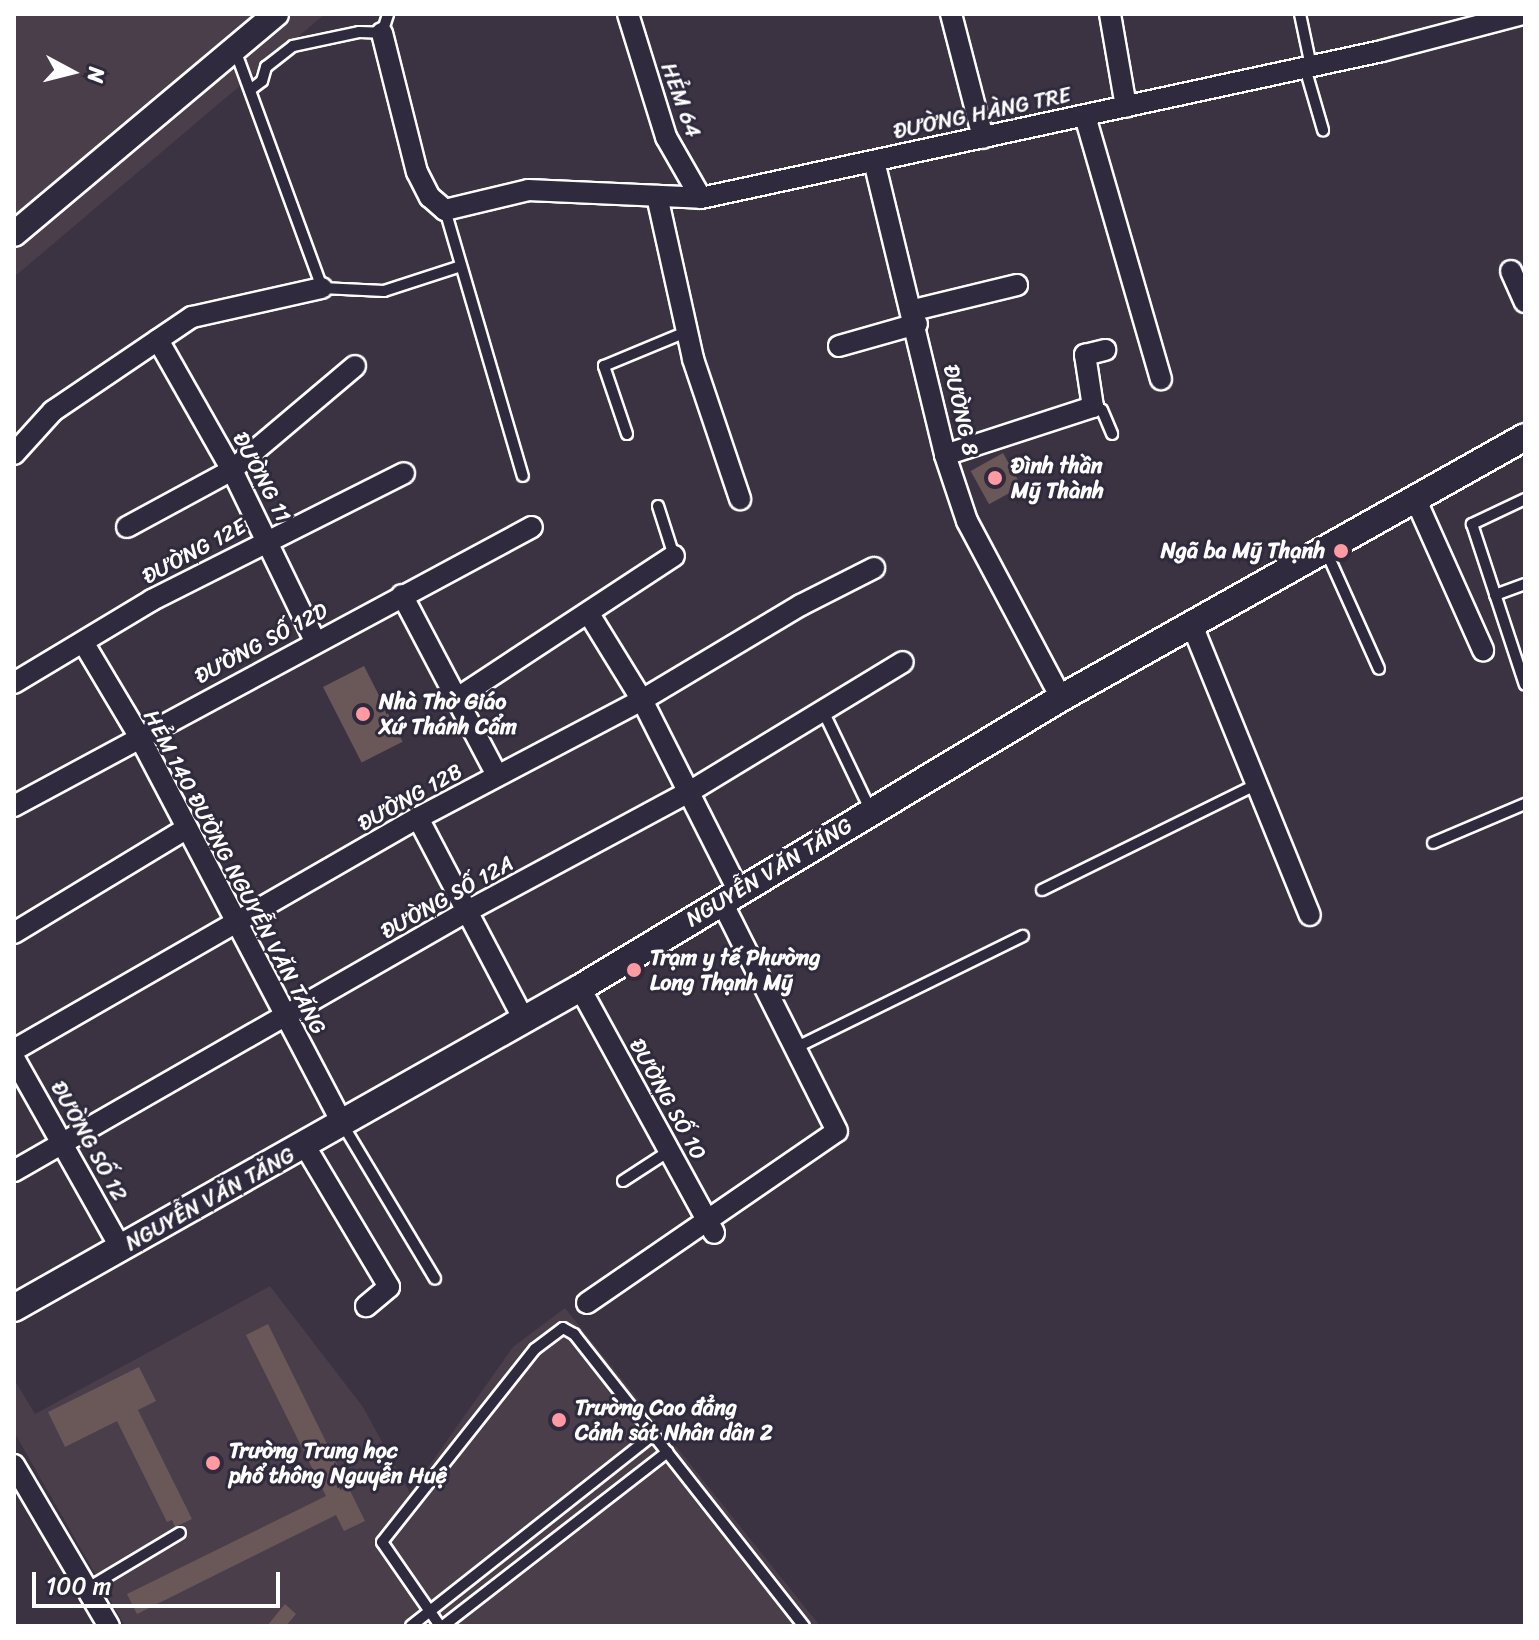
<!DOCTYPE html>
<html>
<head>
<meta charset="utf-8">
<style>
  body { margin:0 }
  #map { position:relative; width:1539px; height:1640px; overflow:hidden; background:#3b3342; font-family:Sriracha,sans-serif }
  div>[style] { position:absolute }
  .built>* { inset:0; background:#493e49 }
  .building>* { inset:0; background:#6a5858; transform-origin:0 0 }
  .roads { filter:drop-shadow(2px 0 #fff) drop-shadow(-2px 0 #fff) drop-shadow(0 2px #fff) drop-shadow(0 -2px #fff) }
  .service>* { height:10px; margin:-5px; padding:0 5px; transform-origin:5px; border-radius:5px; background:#2f2a3d }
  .minor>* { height:20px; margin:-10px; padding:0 10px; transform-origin:10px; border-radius:10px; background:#2f2a3d }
  .tertiary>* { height:24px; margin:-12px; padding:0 12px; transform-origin:12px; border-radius:12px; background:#2f2a3d }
  .secondary>* { height:26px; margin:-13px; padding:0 13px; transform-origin:13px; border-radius:13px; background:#2f2a3d }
  .dots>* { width:22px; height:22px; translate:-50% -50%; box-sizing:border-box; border:4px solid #2f2a3d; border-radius:50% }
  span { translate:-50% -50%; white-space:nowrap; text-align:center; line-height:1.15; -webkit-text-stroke:6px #2f2a3d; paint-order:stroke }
  .street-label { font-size:22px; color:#fff }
  .poi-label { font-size:22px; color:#fff; font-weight:700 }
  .left { translate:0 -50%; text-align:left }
  .right { translate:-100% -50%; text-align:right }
  .frame { position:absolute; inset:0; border:16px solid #fff; pointer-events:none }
  .north { position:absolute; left:32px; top:32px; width:80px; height:80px; -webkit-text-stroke:6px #2f2a3d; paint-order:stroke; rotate:97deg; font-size:22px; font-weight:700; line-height:32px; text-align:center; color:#fff }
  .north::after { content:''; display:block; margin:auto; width:28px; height:36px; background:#fff; clip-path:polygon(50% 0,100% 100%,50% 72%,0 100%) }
  .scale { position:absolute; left:32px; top:1572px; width:248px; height:36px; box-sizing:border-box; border:4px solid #fff; border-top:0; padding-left:10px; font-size:24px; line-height:28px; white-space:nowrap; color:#fff; -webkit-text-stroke:6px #2f2a3d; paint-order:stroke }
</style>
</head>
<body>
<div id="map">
  <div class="built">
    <i style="clip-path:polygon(14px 14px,325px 14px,14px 277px)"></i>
    <i style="clip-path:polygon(270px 1286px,363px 1407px,410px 1493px,513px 1347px,565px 1308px,820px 1626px,125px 1626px,14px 1432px,14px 1379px,35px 1414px)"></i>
  </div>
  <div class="building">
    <i style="left:1003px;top:453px;width:38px;height:37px;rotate:61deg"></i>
    <i style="left:364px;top:666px;width:85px;height:46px;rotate:63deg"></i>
    <i style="clip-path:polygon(268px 1324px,365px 1521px,344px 1531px,336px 1515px,137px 1614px,127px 1594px,326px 1496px,246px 1335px)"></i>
    <i style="clip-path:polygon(139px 1367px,156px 1401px,138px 1410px,192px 1519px,175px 1527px,172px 1520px,167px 1522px,117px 1421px,65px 1447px,48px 1412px)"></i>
    <i style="clip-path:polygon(285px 1604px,296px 1614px,286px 1626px,267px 1626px)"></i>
  </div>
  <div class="roads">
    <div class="service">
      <i style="left:1300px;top:14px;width:53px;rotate:78.1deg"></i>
      <i style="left:235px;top:50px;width:253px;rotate:69.9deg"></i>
      <i style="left:322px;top:288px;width:62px;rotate:2.8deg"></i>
      <i style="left:384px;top:291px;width:81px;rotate:-18deg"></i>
      <i style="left:1305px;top:68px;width:65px;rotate:73.8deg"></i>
      <i style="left:250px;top:90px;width:15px;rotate:-37deg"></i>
      <i style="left:262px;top:81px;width:15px;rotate:-74deg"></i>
      <i style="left:266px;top:67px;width:34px;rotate:-38deg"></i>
      <i style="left:293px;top:46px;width:67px;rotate:-12deg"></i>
      <i style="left:359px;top:32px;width:23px;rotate:2deg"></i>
      <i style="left:382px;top:33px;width:20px;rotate:-72deg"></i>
      <i style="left:445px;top:210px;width:277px;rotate:73.7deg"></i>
      <i style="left:1093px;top:407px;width:9px;rotate:18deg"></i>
      <i style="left:1102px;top:410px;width:26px;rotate:67deg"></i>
      <i style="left:627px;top:434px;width:72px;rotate:-108.7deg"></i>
      <i style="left:604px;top:366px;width:89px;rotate:-22.5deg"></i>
      <i style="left:1525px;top:499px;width:59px;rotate:154.7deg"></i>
      <i style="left:1472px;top:524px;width:169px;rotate:71.8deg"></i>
      <i style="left:658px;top:506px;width:52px;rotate:72.3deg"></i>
      <i style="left:1326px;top:551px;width:129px;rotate:65.8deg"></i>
      <i style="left:1495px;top:595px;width:32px;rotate:-20deg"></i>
      <i style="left:823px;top:711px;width:111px;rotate:64.4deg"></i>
      <i style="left:1433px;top:843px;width:100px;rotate:-23deg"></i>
      <i style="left:1042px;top:890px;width:240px;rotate:-26.2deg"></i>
      <i style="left:795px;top:1048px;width:254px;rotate:-26.2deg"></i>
      <i style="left:343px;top:1125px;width:179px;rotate:59.1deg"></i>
      <i style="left:623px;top:1181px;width:55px;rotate:-33.1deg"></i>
      <i style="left:88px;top:1588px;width:107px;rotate:-30.9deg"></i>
      <i style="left:411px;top:1626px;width:308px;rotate:-38.3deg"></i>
      <i style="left:440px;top:1626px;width:102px;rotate:-124.6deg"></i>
      <i style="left:382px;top:1542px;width:246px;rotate:-51.6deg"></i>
      <i style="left:535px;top:1349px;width:35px;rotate:-37deg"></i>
      <i style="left:563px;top:1328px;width:13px;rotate:29deg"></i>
      <i style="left:574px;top:1334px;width:372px;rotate:51.8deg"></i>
      <i style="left:443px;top:1626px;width:284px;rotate:-37.8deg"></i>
    </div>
    <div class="minor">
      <i style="left:628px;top:14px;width:129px;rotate:72.8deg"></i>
      <i style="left:666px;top:137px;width:70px;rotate:60.2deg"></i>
      <i style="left:951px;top:14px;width:128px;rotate:75.5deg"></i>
      <i style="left:1110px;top:14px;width:94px;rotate:80.2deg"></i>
      <i style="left:382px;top:33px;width:143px;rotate:75.9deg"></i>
      <i style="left:417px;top:172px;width:28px;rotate:63deg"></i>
      <i style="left:430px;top:197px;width:20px;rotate:41deg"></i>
      <i style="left:445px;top:210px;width:85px;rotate:-13.5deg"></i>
      <i style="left:528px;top:190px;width:173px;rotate:2.6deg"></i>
      <i style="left:701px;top:198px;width:697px;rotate:-12.18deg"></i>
      <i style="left:1382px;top:51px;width:146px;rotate:-14.7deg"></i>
      <i style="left:1085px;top:116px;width:274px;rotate:73.9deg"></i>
      <i style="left:874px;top:161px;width:302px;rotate:76.4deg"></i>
      <i style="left:945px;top:455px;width:70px;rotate:71.6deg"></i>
      <i style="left:967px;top:521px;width:200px;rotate:62deg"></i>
      <i style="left:657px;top:196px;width:167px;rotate:77.5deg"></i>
      <i style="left:693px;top:359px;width:148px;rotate:71.4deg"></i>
      <i style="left:1511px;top:271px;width:34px;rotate:66deg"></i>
      <i style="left:914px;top:310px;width:106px;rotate:-13.6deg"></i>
      <i style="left:158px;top:340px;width:150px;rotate:60.4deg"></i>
      <i style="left:232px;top:470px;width:190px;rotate:64.1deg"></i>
      <i style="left:839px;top:346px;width:81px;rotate:-15.8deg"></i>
      <i style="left:14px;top:454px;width:58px;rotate:-47.8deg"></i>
      <i style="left:53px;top:411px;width:168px;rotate:-34.1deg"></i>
      <i style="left:192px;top:317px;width:133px;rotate:-12.6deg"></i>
      <i style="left:945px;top:455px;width:156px;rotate:-18deg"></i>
      <i style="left:1093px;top:407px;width:53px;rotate:-98.7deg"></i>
      <i style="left:1085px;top:355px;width:21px;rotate:-14deg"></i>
      <i style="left:1415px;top:498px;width:167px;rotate:65.9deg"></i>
      <i style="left:127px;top:527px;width:119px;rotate:-28.5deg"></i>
      <i style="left:232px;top:470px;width:161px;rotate:-40.2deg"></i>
      <i style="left:402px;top:595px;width:204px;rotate:62.2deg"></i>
      <i style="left:589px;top:614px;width:101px;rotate:58.4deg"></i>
      <i style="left:642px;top:700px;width:213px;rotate:63.2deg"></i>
      <i style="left:1192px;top:625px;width:313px;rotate:67.9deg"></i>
      <i style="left:83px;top:642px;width:109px;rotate:59.2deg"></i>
      <i style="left:139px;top:736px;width:439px;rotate:62.3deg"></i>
      <i style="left:14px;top:683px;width:161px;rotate:-31deg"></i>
      <i style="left:152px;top:600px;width:282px;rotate:-26.7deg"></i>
      <i style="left:459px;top:697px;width:257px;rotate:-33.3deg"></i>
      <i style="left:14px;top:806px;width:588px;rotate:-28.31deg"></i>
      <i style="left:418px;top:818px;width:228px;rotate:62.3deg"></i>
      <i style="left:14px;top:933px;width:199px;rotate:-31.2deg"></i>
      <i style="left:580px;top:988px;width:279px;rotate:61.3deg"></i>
      <i style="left:14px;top:1050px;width:466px;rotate:-29.9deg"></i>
      <i style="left:418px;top:818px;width:253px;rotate:-27.8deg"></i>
      <i style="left:642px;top:700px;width:185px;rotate:-30.9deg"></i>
      <i style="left:801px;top:605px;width:82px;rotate:-26.9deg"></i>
      <i style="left:14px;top:1058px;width:219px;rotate:60.7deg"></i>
      <i style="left:305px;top:1146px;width:164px;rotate:59.2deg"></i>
      <i style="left:389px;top:1287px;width:30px;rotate:140deg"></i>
      <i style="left:14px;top:1171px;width:519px;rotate:-29.83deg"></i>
      <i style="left:464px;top:913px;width:255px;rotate:-28.3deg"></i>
      <i style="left:689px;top:792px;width:250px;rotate:-31.3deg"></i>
      <i style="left:587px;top:1303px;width:303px;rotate:-34.5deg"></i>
      <i style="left:837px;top:1131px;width:258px;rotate:-116.7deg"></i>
      <i style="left:14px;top:1465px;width:187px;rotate:59.5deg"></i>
    </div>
    <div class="tertiary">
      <i style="left:14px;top:234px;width:342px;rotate:-40deg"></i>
    </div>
    <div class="secondary">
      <i style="left:14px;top:1308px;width:650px;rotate:-29.48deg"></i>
      <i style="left:580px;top:988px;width:562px;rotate:-31.09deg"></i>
      <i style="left:1061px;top:698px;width:532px;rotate:-29.36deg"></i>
    </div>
  </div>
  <div class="dots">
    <i style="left:995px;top:478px;background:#ff9aa2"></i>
    <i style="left:1341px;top:551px;background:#ff9aa2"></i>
    <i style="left:363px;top:714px;background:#ff9aa2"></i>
    <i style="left:634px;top:970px;background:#ff9aa2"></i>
    <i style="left:559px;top:1420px;background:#ff9aa2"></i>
    <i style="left:213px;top:1463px;background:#ff9aa2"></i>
  </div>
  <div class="street-label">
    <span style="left:681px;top:100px;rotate:70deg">HẺM 64</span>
    <span style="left:982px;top:113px;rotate:-12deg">ĐƯỜNG HÀNG TRE</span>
    <span style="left:961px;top:410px;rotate:77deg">ĐƯỜNG 8</span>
    <span style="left:262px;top:477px;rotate:62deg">ĐƯỜNG 11</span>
    <span style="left:194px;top:551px;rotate:-28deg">ĐƯỜNG 12E</span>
    <span style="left:261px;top:643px;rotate:-28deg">ĐƯỜNG SỐ 12D</span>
    <span style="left:410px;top:797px;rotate:-29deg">ĐƯỜNG 12B</span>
    <span style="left:235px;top:872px;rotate:62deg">HẺM 140 ĐƯỜNG NGUYỄN VĂN TĂNG</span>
    <span style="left:769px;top:872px;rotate:-31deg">NGUYỄN VĂN TĂNG</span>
    <span style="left:447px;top:897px;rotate:-29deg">ĐƯỜNG SỐ 12A</span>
    <span style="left:668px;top:1099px;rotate:61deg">ĐƯỜNG SỐ 10</span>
    <span style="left:89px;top:1141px;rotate:61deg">ĐƯỜNG SỐ 12</span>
    <span style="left:210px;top:1199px;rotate:-29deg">NGUYỄN VĂN TĂNG</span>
  </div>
  <div class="poi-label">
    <span class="left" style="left:1011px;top:478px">Đình thần<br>Mỹ Thành</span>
    <span class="right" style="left:1325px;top:551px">Ngã ba Mỹ Thạnh</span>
    <span class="left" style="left:379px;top:714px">Nhà Thờ Giáo<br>Xứ Thánh Cẩm</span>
    <span class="left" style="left:650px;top:970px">Trạm y tế Phường<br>Long Thạnh Mỹ</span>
    <span class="left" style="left:575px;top:1420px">Trường Cao đẳng<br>Cảnh sát Nhân dân 2</span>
    <span class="left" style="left:229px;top:1463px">Trường Trung học<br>phổ thông Nguyễn Huệ</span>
  </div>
  <div class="frame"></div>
  <div class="north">N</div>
  <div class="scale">100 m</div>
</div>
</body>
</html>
